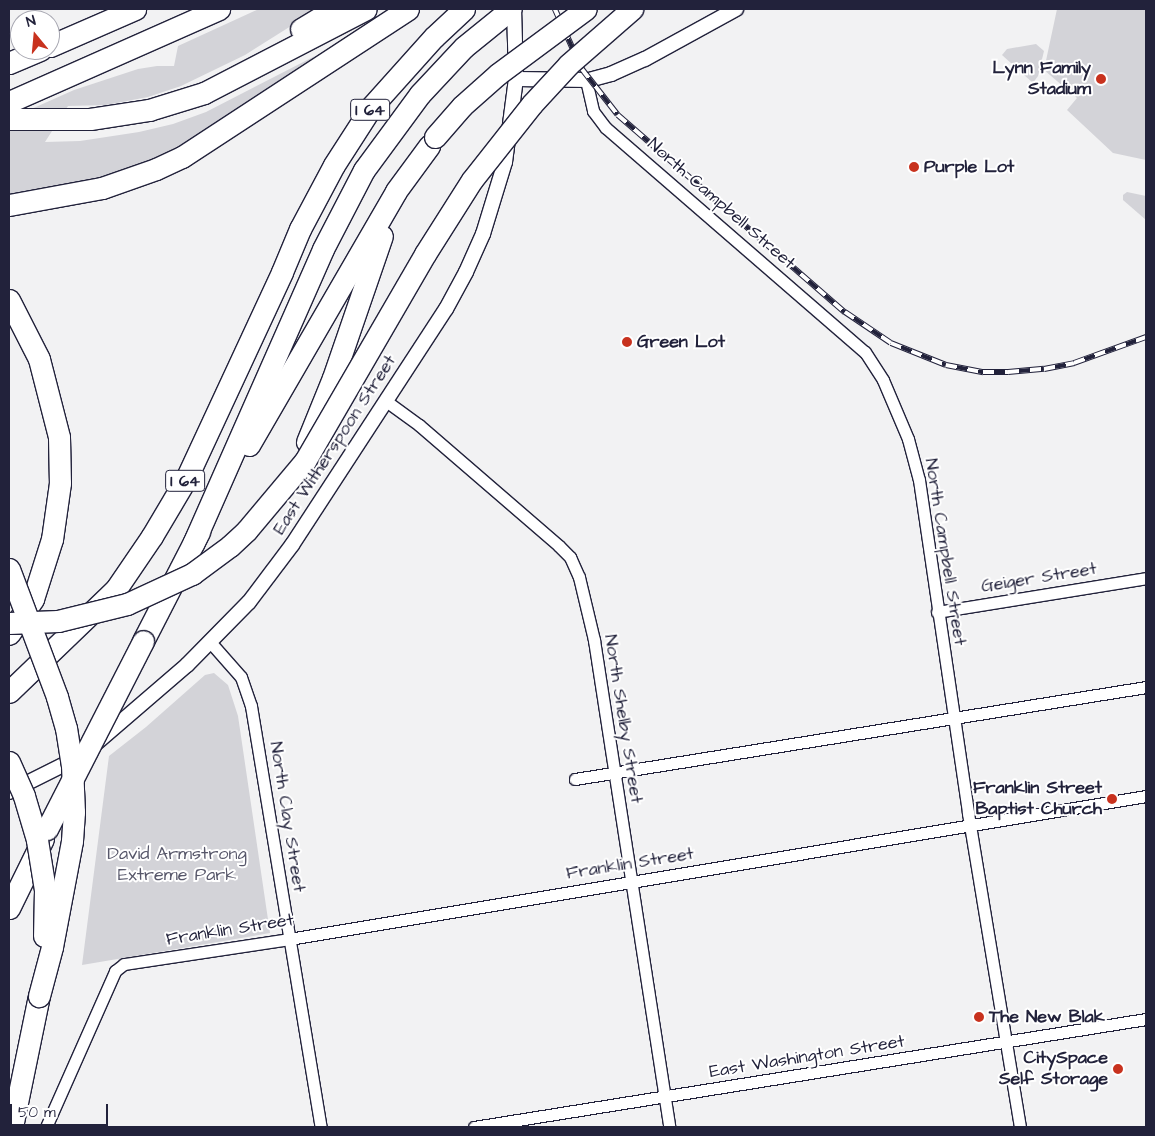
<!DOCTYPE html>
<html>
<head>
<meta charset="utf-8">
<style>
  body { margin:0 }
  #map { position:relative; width:1155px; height:1136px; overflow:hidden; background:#f2f2f3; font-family:"Architects Daughter",sans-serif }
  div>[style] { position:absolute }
  .green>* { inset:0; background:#d3d3d8 }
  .roads { filter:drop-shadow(1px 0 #22223b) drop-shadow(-1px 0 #22223b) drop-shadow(0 1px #22223b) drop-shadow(0 -1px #22223b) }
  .minor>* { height:11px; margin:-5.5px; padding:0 5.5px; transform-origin:5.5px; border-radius:5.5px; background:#fff }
  .tertiary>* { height:14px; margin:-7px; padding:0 7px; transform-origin:7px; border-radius:7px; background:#fff }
  .motorway>* { height:21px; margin:-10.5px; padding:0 10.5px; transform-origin:10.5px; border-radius:10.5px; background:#fff }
  .rail>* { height:5.5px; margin-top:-2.75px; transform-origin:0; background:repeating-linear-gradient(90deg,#fff 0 11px,#22223b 0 22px); box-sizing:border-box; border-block:1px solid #22223b }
  .bridges { filter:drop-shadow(1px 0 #22223b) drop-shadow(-1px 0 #22223b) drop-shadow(0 1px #22223b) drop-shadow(0 -1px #22223b) }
  .motorway-bridge>* { height:21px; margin:-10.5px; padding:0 10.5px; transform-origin:10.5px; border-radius:10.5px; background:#fff }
  .dots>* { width:14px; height:14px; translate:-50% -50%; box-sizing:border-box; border:2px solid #fff; border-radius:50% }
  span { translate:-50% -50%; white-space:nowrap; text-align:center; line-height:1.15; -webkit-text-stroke:4px #fff; paint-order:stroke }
  .shield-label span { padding:1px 4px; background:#fff; border:1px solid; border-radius:4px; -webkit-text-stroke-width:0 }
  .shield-label { font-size:16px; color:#22223b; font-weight:700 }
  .poi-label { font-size:18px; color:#22223b; font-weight:700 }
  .right { translate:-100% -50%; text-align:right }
  .left { translate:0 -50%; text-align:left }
  .street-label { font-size:18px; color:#22223b }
  .park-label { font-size:18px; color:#57576a }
  .frame { position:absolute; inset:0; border:10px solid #22223b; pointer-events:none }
  .north { position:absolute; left:10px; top:10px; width:50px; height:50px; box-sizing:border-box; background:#fff; border:1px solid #a7a7b1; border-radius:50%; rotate:343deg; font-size:14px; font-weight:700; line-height:20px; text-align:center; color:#22223b }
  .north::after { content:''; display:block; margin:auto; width:18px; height:22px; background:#c8321e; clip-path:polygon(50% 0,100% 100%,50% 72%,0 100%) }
  .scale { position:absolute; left:10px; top:1104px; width:98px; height:22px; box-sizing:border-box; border:2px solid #22223b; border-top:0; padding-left:6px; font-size:15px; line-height:18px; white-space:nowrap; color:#22223b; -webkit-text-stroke:4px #fff; paint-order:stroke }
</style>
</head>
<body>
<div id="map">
  <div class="green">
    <i style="clip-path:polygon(259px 9px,318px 9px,245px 55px,181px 86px,148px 97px,106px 105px,68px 106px,45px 142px,80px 141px,139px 132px,173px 124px,206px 112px,315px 56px,299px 70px,188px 141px,159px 157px,121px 171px,90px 180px,9px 195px,9px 119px,74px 90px,138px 69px,157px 66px,174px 66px,178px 46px)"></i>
    <i style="clip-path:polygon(1057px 9px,1146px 9px,1146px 160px,1113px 153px,1067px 110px,1077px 98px,1044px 70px)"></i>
    <i style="clip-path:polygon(1036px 44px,1044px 51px,1038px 76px,1033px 83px,1002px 55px,1007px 49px)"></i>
    <i style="clip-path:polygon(1127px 192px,1146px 196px,1146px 220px,1123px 200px,1123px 195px)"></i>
    <i style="clip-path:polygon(214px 673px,228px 685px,238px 716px,270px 933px,82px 965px,109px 756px,146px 727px,205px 675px)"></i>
  </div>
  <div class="roads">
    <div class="minor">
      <i style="left:586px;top:80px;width:32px;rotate:77deg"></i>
      <i style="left:593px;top:111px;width:21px;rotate:53deg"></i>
      <i style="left:606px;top:128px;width:342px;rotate:40.9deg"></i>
      <i style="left:865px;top:352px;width:33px;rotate:57deg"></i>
      <i style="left:883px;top:380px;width:64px;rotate:67deg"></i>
      <i style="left:908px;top:439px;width:42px;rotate:75deg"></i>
      <i style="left:919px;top:480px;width:337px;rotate:81.6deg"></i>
      <i style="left:968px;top:813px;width:318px;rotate:80.6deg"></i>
      <i style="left:386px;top:401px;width:41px;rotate:36deg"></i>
      <i style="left:419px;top:425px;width:185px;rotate:40.8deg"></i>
      <i style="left:559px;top:546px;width:16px;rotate:45deg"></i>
      <i style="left:570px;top:557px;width:22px;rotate:66deg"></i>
      <i style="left:579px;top:577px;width:65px;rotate:76.6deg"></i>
      <i style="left:594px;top:640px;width:493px;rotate:81.2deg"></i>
      <i style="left:937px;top:612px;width:212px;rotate:-9.2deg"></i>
      <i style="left:211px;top:643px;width:45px;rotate:48.6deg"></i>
      <i style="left:241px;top:677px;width:31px;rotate:71deg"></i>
      <i style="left:251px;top:706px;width:427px;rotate:80.6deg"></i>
      <i style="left:575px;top:779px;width:578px;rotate:-9.15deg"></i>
      <i style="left:46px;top:1127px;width:171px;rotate:-66.1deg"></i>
      <i style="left:115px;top:971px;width:11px;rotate:-38deg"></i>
      <i style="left:124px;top:964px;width:167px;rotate:-8.6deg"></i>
      <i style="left:289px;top:939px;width:869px;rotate:-9.47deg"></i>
      <i style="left:474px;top:1127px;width:681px;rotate:-9.13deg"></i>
    </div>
    <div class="tertiary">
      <i style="left:516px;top:79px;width:73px;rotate:0.8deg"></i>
      <i style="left:589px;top:80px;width:23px;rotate:-15deg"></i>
      <i style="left:611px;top:74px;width:37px;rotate:-24deg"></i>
      <i style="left:645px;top:59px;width:104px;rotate:-28.8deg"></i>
      <i style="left:94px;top:745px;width:123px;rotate:-40.7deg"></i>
      <i style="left:187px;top:665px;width:88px;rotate:-45.5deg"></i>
      <i style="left:249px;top:602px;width:71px;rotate:-53deg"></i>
      <i style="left:292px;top:545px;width:282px;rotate:-56.9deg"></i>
      <i style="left:446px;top:309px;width:42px;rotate:-61.6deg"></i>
      <i style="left:466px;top:272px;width:42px;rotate:-65.9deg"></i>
      <i style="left:483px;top:234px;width:75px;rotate:-73deg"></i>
      <i style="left:505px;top:162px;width:84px;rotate:-82.5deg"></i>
      <i style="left:516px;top:79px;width:70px;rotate:-91.6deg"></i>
      <i style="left:9px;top:792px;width:76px;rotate:-26.6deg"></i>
    </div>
    <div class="motorway">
      <i style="left:301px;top:29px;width:39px;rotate:-31deg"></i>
      <i style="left:50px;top:46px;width:93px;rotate:-23.5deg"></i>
      <i style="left:9px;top:63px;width:34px;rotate:-23deg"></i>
      <i style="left:9px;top:102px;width:230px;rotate:-23.9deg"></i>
      <i style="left:9px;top:119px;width:81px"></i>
      <i style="left:90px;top:119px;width:60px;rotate:-8.7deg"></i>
      <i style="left:149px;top:110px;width:58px;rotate:-17.2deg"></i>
      <i style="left:204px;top:93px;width:182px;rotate:-27.4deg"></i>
      <i style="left:9px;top:205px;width:95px;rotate:-10.4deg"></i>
      <i style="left:102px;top:188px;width:57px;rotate:-19.4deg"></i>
      <i style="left:156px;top:169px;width:29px;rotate:-25deg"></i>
      <i style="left:182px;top:157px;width:270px;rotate:-33.2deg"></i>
      <i style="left:9px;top:300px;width:66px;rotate:63deg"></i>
      <i style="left:39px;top:359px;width:81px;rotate:75.6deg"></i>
      <i style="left:59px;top:437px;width:46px;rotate:88.8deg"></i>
      <i style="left:60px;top:483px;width:57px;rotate:98.1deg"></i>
      <i style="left:52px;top:539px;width:63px;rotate:107.6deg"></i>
      <i style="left:33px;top:599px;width:42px;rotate:124.4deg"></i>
      <i style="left:307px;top:442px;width:69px;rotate:-67.9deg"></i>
      <i style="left:333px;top:378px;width:150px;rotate:-71deg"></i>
      <i style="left:249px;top:445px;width:293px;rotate:-59.9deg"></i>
      <i style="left:396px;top:191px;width:56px;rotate:-53.7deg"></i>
      <i style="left:193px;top:544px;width:322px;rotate:-66.2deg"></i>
      <i style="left:323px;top:249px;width:89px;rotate:-62.6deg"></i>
      <i style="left:364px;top:170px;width:94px;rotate:-53.6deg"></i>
      <i style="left:420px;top:94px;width:64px;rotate:-46.9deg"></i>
      <i style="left:464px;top:47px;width:60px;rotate:-39deg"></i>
      <i style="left:143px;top:641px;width:123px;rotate:-62.8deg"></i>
      <i style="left:9px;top:692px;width:149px;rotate:-43.9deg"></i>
      <i style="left:116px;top:589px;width:64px;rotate:-55.8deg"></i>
      <i style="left:152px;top:536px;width:69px;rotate:-59.3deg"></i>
      <i style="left:187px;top:477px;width:226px;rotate:-65.1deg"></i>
      <i style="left:282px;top:272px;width:47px;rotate:-67.3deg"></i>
      <i style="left:300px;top:229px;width:72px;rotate:-62deg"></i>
      <i style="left:334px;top:165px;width:70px;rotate:-57.2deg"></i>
      <i style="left:372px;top:106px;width:93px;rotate:-48.1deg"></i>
      <i style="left:434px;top:37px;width:41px;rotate:-43deg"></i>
      <i style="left:9px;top:908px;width:77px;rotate:-63.8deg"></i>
      <i style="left:12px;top:1127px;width:134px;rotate:-78.4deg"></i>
    </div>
  </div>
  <div class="rail">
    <i style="left:555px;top:9px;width:66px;rotate:65.8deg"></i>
    <i style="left:582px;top:69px;width:58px;rotate:52deg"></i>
    <i style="left:618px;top:115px;width:301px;rotate:41deg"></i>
    <i style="left:845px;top:312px;width:55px;rotate:34deg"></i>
    <i style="left:891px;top:343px;width:59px;rotate:21.8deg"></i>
    <i style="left:946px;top:365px;width:38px;rotate:11deg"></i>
    <i style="left:983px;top:372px;width:25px"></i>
    <i style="left:1008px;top:372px;width:36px;rotate:-5deg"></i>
    <i style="left:1044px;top:369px;width:31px;rotate:-11deg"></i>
    <i style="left:1074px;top:363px;width:77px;rotate:-19.9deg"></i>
  </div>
  <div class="bridges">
    <div class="motorway-bridge">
      <i style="left:435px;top:137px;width:41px;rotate:-48.9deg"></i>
      <i style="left:462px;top:106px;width:48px;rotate:-41.6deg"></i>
      <i style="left:498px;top:74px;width:109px;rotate:-36.5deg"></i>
      <i style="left:9px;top:569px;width:137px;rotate:69.4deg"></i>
      <i style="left:57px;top:697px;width:32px;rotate:74deg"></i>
      <i style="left:66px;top:728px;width:37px;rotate:81deg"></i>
      <i style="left:72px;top:765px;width:47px;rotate:87.6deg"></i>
      <i style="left:74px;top:812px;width:29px;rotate:94deg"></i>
      <i style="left:72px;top:841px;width:108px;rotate:100.7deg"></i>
      <i style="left:52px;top:947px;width:51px;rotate:104.9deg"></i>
      <i style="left:9px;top:623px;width:49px;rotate:-2.3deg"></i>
      <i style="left:58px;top:621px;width:71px;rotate:-13.8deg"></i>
      <i style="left:127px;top:604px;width:72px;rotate:-24.8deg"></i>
      <i style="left:192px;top:574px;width:47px;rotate:-36.4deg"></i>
      <i style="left:230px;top:546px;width:23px;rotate:-43deg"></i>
      <i style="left:247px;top:530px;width:90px;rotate:-50deg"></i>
      <i style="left:305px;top:461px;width:239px;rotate:-59.9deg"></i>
      <i style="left:425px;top:254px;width:88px;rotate:-57.6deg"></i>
      <i style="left:472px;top:180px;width:97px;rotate:-51.7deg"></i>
      <i style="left:532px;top:104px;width:54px;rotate:-47.2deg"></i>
      <i style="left:569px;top:64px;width:84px;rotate:-41.1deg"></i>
      <i style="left:9px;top:762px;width:37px;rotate:66deg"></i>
      <i style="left:24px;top:796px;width:46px;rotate:73.5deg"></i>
      <i style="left:37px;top:840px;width:51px;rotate:80.9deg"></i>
      <i style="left:45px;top:890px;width:46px;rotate:91.2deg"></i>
      <i style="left:47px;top:829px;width:211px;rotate:-62.9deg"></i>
    </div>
  </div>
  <div class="dots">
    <i style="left:1101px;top:79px;background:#c8321e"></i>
    <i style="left:914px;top:167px;background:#c8321e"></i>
    <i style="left:627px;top:342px;background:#c8321e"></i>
    <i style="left:1112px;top:799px;background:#c8321e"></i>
    <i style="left:979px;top:1017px;background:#c8321e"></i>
    <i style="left:1118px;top:1069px;background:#c8321e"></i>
  </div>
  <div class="shield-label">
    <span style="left:370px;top:110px">I 64</span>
    <span style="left:185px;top:481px">I 64</span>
  </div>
  <div class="poi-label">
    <span class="right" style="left:1091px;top:79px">Lynn Family<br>Stadium</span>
    <span class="left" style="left:924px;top:167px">Purple Lot</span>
    <span class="left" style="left:637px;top:342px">Green Lot</span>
    <span class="right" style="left:1102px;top:799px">Franklin Street<br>Baptist Church</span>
    <span class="left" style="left:989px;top:1017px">The New Blak</span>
    <span class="right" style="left:1108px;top:1069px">CitySpace<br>Self Storage</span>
  </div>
  <div class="street-label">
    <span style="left:721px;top:204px;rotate:41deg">North Campbell Street</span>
    <span style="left:335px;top:445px;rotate:-57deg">East Witherspoon Street</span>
    <span style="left:945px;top:552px;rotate:81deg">North Campbell Street</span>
    <span style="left:1039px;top:578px;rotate:-9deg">Geiger Street</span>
    <span style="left:623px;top:719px;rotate:81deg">North Shelby Street</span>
    <span style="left:287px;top:817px;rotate:81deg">North Clay Street</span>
    <span style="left:630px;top:864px;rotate:-9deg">Franklin Street</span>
    <span style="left:230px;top:930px;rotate:-9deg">Franklin Street</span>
    <span style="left:807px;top:1057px;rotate:-9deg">East Washington Street</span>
  </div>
  <div class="park-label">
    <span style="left:177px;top:865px">David Armstrong<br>Extreme Park</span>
  </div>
  <div class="frame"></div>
  <div class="north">N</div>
  <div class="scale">50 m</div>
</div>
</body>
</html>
